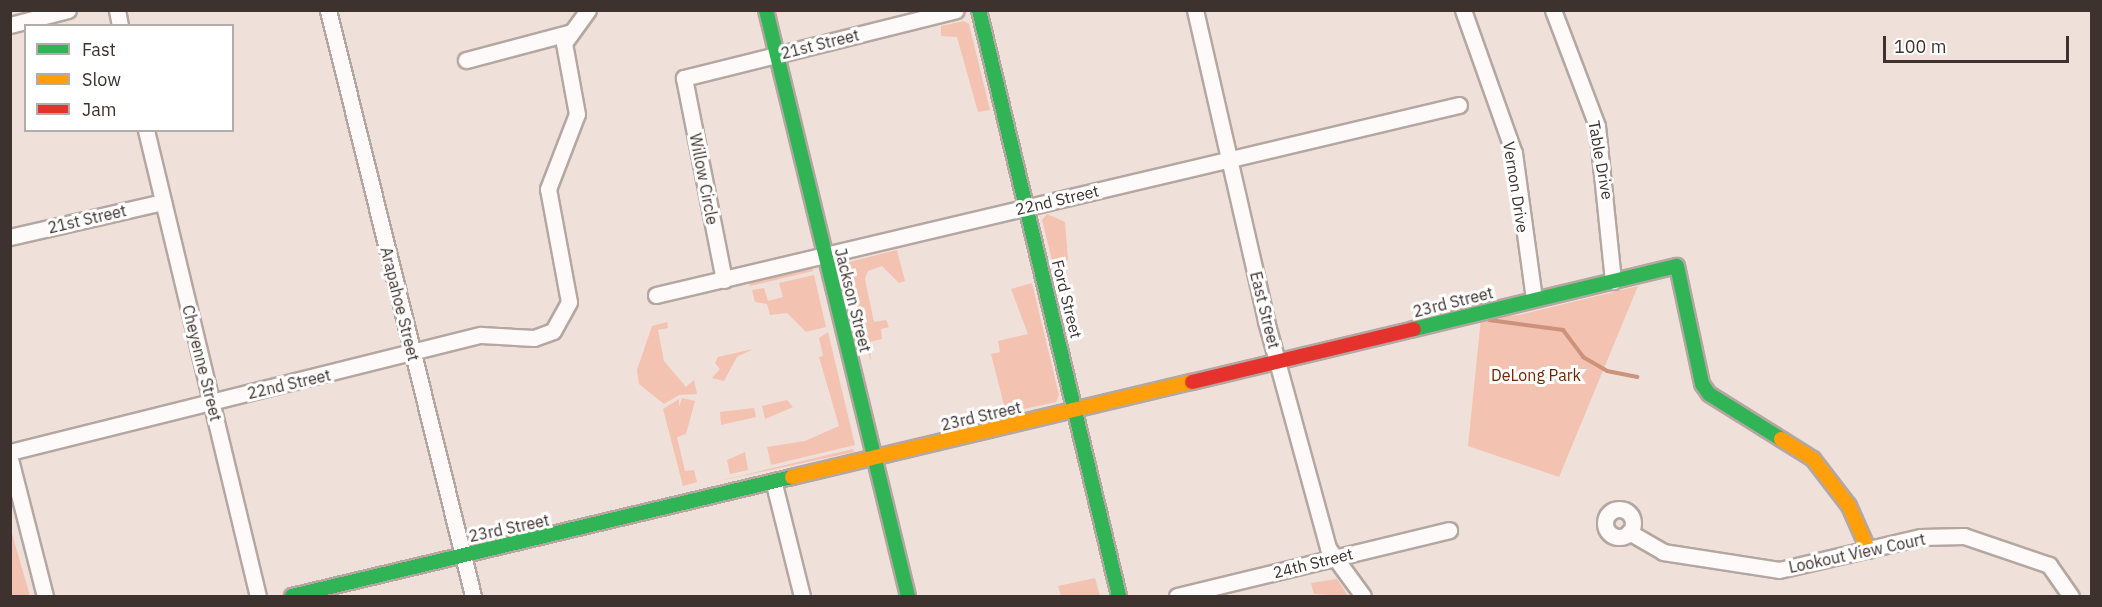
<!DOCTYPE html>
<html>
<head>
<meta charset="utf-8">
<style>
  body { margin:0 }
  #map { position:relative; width:2102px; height:607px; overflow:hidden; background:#f0e0da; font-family:"IBM Plex Sans",sans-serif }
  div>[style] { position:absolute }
  .green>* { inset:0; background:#f3c2b0 }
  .stream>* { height:4px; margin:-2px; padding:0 2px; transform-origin:2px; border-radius:2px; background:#cd927c }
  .roads { filter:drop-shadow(2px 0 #b4a7a2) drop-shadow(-2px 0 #b4a7a2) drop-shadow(0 2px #b4a7a2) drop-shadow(0 -2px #b4a7a2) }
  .street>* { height:15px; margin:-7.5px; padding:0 7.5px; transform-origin:7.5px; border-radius:7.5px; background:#fdfaf9 }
  .street>.ring { margin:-7.5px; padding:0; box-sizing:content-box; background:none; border:15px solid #fdfaf9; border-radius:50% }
  .fast>* { height:14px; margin:-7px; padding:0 7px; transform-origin:7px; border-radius:7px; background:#30b455 }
  .slow>* { height:14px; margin:-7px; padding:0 7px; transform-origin:7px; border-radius:7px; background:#ff9f0a }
  .jam>* { height:14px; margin:-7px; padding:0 7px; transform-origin:7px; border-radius:7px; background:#e5322d }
  span { translate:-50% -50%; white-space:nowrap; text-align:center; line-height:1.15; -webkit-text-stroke:6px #fff; paint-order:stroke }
  .street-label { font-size:16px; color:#3d322d }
  .park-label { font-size:16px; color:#6f2704 }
  .frame { position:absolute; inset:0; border:12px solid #3d322d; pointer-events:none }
  .legend { position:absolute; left:24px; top:24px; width:210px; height:108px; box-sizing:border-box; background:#fff; border:2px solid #b1adab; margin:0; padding:8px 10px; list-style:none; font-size:18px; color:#3d322d }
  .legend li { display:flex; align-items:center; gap:12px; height:30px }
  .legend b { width:30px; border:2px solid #b1adab }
  .scale { position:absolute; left:1883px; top:36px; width:186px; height:27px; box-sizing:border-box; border:3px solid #3d322d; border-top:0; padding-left:8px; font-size:18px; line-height:21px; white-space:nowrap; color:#3d322d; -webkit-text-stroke:4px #fff; paint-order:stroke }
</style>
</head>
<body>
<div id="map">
  <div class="green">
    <i style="clip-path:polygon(964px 21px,969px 24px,990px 110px,978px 112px,957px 37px,941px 36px,941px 26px)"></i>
    <i style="clip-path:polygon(1047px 214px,1065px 222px,1068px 260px,1053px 264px,1042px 220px)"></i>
    <i style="clip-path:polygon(897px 250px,905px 281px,899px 283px,882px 266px,868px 271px,865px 279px,874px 322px,886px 320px,889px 327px,881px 329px,882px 339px,869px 342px,871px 362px,845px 263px)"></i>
    <i style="clip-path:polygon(812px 266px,813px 271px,750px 286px,749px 283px)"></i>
    <i style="clip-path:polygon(814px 275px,826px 327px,806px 332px,787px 313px,770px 315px,767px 304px,755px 302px,752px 290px,764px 288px,768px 301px,783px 297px,779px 283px)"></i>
    <i style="clip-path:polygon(1032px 283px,1059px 395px,1056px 402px,1006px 413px,991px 354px,1000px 352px,998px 341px,1028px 334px,1011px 289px)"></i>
    <i style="clip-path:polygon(1638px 286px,1559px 477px,1468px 446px,1481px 318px,1519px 315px)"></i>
    <i style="clip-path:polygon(667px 322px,668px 328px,658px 330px,664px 361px,686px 387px,694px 380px,697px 394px,679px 395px,664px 404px,639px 384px,637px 370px,652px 326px)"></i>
    <i style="clip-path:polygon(828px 332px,855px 445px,771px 465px,767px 447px,805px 441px,839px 426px,819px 357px,823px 356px,819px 338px)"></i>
    <i style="clip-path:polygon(753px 349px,737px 357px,724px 381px,712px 378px,720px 369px,715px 363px,718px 357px)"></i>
    <i style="clip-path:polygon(682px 398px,695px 401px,686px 434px,677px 437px,685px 471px,694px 470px,697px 482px,683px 486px,663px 409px,679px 399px,679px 407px)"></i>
    <i style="clip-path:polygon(787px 400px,793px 407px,765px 419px,762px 406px)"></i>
    <i style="clip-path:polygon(754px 408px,756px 417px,721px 425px,720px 412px)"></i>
    <i style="clip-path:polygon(853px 449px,854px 452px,714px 482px)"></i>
    <i style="clip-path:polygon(745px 452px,748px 470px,730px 474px,727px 460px)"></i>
    <i style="clip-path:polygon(11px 530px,30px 596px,11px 596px)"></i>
    <i style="clip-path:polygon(1095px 578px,1100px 596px,1061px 596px,1058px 586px)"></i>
    <i style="clip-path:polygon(1337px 579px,1348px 596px,1314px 594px,1311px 583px)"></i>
  </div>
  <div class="stream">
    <i style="left:1489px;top:320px;width:75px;rotate:7.7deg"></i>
    <i style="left:1563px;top:330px;width:34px;rotate:53deg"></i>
    <i style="left:1583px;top:357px;width:28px;rotate:30deg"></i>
    <i style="left:1607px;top:371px;width:31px;rotate:11deg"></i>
  </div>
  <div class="roads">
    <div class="street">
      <i style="left:117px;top:10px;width:16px;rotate:79deg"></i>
      <i style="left:328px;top:10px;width:604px;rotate:76.1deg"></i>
      <i style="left:1195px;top:10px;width:319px;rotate:77.1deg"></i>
      <i style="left:1266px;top:321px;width:235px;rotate:74.7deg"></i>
      <i style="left:1328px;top:548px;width:59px;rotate:53.9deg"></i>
      <i style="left:1463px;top:10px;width:152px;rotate:70.4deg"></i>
      <i style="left:1514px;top:153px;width:147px;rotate:82.2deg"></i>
      <i style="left:1553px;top:10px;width:124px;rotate:69.2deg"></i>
      <i style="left:1597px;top:126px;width:156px;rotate:84.1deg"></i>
      <i style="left:10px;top:25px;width:60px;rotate:-14.5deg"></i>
      <i style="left:466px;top:60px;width:106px;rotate:-14.8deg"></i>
      <i style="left:146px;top:130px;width:479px;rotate:76.5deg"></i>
      <i style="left:10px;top:237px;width:157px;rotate:-12.9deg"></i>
      <i style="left:724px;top:280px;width:206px;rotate:-101.2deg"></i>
      <i style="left:684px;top:78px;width:280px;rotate:-14deg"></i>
      <i style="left:656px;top:295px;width:825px;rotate:-13.31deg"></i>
      <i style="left:10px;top:452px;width:485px;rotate:-14deg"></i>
      <i style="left:481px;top:335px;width:53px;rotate:3.2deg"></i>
      <i style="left:534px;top:338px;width:20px;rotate:-20deg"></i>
      <i style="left:553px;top:331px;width:33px;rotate:-61deg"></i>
      <i style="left:569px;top:302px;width:115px;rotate:-100.5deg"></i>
      <i style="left:548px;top:189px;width:80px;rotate:-68.9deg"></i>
      <i style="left:577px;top:114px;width:72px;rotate:-100.4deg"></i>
      <i style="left:564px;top:43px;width:41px;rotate:-54deg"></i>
      <i style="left:10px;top:459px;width:141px;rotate:75.7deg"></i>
      <i style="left:774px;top:484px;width:115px;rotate:76deg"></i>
      <i class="ring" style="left:1605px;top:509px;width:13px;height:13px"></i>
      <i style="left:1629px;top:532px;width:39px;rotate:30deg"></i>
      <i style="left:1663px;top:552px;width:117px;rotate:8.8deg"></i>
      <i style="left:1779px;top:570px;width:146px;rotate:-13.1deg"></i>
      <i style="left:1921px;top:537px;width:43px;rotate:-1.3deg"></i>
      <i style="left:1964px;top:536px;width:90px;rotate:18.8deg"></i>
      <i style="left:2049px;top:565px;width:38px;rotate:55deg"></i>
      <i style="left:1177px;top:596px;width:280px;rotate:-13.6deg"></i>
    </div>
    <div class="fast">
      <i style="left:766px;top:10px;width:603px;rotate:76.38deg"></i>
      <i style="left:979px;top:10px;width:602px;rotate:76.56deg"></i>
      <i style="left:1414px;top:329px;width:270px;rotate:-13.5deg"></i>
      <i style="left:1677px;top:266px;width:121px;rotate:78deg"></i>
      <i style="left:1702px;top:384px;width:12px;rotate:55deg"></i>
      <i style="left:1709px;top:394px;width:85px;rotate:32deg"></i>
      <i style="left:292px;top:596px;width:514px;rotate:-13.39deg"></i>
    </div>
    <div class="slow">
      <i style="left:1781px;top:439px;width:38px;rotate:32deg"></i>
      <i style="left:1813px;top:459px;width:59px;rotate:52.5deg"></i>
      <i style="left:1849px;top:506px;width:49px;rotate:66deg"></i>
      <i style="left:792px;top:477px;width:411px;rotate:-13.4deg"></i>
    </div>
    <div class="jam">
      <i style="left:1192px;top:382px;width:228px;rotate:-13.4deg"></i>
    </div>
  </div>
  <div class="street-label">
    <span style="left:820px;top:44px;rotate:-14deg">21st Street</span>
    <span style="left:1601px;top:160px;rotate:80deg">Table Drive</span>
    <span style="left:704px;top:179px;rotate:79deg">Willow Circle</span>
    <span style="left:1516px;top:187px;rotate:81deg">Vernon Drive</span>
    <span style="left:1057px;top:200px;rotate:-13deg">22nd Street</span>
    <span style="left:87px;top:219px;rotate:-13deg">21st Street</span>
    <span style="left:1067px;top:299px;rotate:76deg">Ford Street</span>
    <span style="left:853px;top:300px;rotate:76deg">Jackson Street</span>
    <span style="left:1453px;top:302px;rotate:-14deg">23rd Street</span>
    <span style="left:400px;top:304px;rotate:76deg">Arapahoe Street</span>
    <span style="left:1265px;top:310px;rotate:76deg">East Street</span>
    <span style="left:202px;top:363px;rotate:76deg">Cheyenne Street</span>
    <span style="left:289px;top:384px;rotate:-13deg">22nd Street</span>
    <span style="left:981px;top:416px;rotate:-13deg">23rd Street</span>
    <span style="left:509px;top:528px;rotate:-12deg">23rd Street</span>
    <span style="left:1857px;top:553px;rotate:-12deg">Lookout View Court</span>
    <span style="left:1313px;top:563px;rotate:-14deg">24th Street</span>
  </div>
  <div class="park-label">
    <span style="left:1536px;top:375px">DeLong Park</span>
  </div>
  <div class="frame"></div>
  <ul class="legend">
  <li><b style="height:8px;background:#30b455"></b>Fast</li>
  <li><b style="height:8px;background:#ff9f0a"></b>Slow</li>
  <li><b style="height:8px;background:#e5322d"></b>Jam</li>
  </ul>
  <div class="scale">100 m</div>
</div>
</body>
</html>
